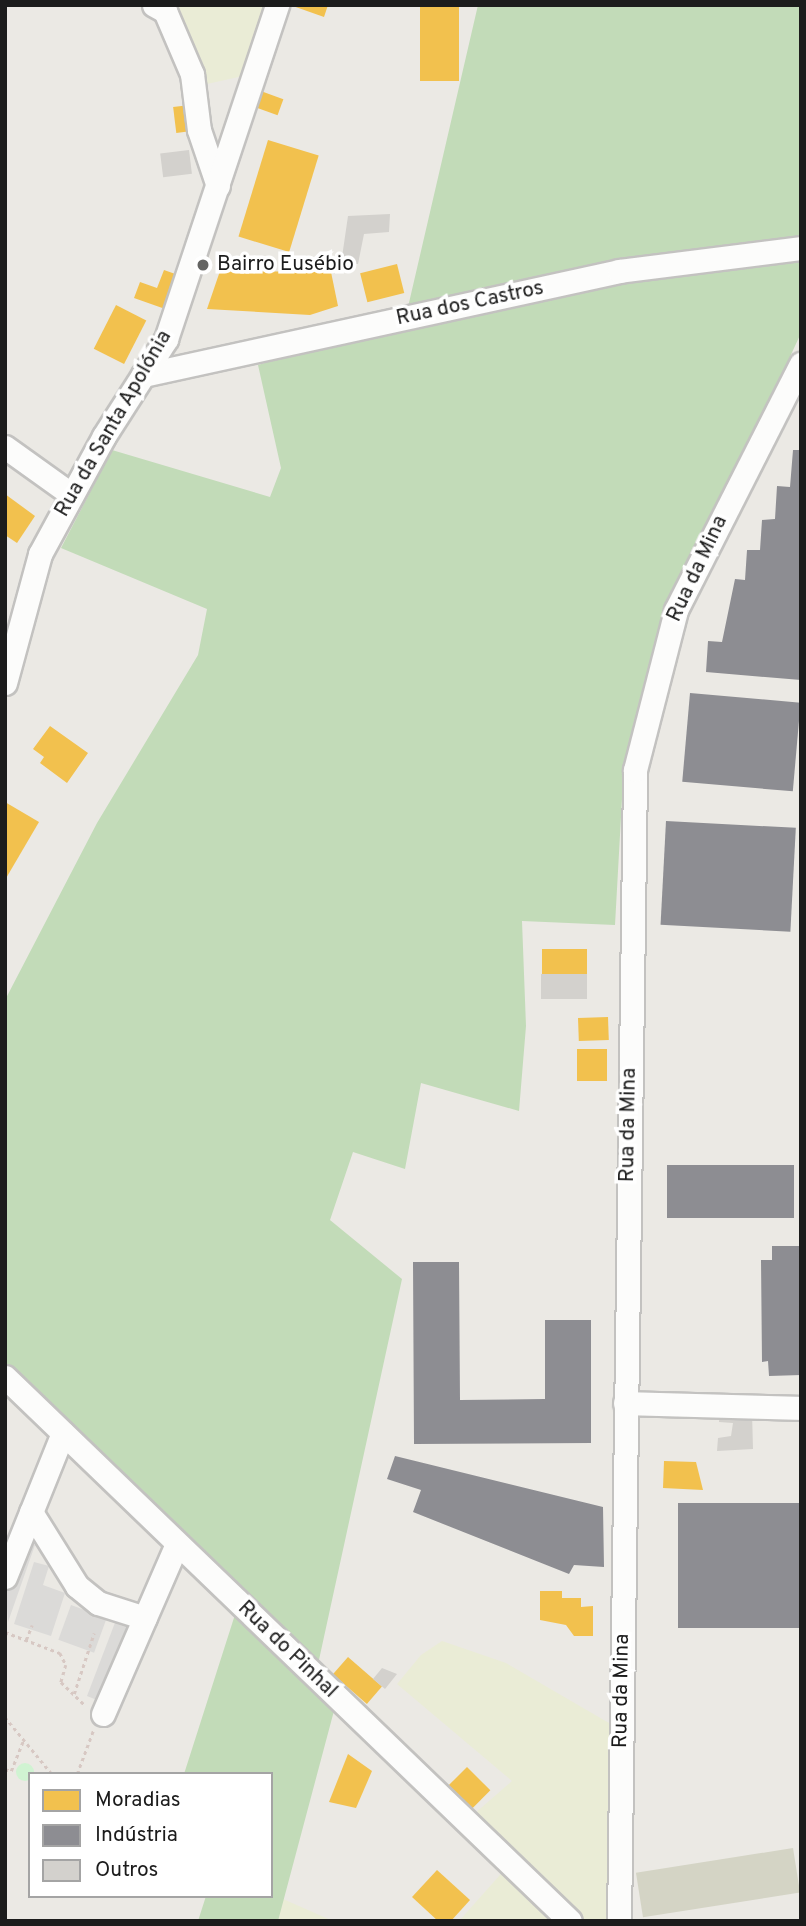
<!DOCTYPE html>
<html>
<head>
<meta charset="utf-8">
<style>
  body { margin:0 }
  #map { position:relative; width:806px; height:1926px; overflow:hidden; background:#ebe9e4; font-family:Overpass,sans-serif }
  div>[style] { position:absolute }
  .construction>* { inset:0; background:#d4d4c5; transform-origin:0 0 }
  .farmland>* { inset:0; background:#eaecd6 }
  .forest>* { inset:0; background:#c2dbb8 }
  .park>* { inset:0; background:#d0f3d2 }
  .round { border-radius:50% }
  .parking>* { inset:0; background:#dbdad8; transform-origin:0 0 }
  .homes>* { inset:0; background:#f2c14e; transform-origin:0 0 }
  .industry>* { inset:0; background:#8d8d92; transform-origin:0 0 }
  .building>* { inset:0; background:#d3d1cd; transform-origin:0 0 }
  .path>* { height:2.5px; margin-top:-1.25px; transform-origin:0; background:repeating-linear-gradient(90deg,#d7c8c3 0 3.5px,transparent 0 7px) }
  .roads { filter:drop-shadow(2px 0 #c3c2c0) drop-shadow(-2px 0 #c3c2c0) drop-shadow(0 2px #c3c2c0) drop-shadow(0 -2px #c3c2c0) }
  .minor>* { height:23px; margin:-11.5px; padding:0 11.5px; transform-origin:11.5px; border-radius:11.5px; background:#fcfcfb }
  .dots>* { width:19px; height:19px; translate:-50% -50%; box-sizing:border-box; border:4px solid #fff; border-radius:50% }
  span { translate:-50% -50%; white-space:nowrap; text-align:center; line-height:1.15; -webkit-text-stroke:7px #fff; paint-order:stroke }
  .poi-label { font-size:21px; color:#1c1c1c }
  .left { translate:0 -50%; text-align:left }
  .street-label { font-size:21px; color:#1c1c1c }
  .frame { position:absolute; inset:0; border:7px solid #1c1c1c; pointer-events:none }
  .legend { position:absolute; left:28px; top:1772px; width:245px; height:126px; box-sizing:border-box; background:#fff; border:2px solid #a4a4a4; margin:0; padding:9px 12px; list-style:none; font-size:21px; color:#1c1c1c }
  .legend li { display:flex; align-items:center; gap:14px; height:35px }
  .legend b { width:35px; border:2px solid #a4a4a4 }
</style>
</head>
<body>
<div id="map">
  <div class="construction">
    <i style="left:793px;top:1848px;width:45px;height:159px;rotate:81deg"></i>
  </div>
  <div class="farmland">
    <i style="clip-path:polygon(164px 5px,265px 5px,243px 76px,198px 86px)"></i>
    <i style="clip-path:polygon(442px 1641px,506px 1663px,609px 1723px,610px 1921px,459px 1921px,517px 1856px,474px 1814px,512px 1781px,397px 1684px,421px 1655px)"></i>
    <i style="clip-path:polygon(283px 1899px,333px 1921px,278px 1921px)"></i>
  </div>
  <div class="forest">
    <i style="clip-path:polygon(478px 5px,801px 5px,801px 333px,670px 616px,624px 763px,615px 925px,522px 921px,526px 1026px,519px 1111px,421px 1083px,405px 1169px,353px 1152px,330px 1220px,402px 1279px,317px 1669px,335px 1707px,278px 1921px,198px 1921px,206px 1896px,271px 1896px,271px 1774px,184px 1774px,240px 1599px,5px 1372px,5px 1000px,97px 823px,198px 655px,207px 609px,61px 548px,112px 450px,270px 497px,281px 468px,258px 365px,405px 320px)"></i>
  </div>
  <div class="park">
    <i class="round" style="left:16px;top:1763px;width:18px;height:18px"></i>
  </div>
  <div class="parking">
    <i style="clip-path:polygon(20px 1539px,35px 1545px,8px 1622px,5px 1577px)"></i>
    <i style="clip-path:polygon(34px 1562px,49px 1566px,43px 1585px,65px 1593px,51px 1636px,14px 1624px)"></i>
    <i style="left:71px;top:1605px;width:38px;height:37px;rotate:20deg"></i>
    <i style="clip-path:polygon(116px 1620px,140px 1629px,107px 1704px,87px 1696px)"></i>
  </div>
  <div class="homes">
    <i style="clip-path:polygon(290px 5px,328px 5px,324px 17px)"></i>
    <i style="left:420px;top:5px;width:39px;height:76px"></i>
    <i style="left:258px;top:90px;width:27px;height:17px;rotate:20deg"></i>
    <i style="left:190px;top:105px;width:26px;height:17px;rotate:83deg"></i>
    <i style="left:268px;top:140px;width:53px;height:101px;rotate:17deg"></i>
    <i style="left:397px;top:264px;width:30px;height:38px;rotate:76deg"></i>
    <i style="clip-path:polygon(164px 270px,181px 276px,168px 310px,134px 298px,140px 282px,157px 288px)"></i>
    <i style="clip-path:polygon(220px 271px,331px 272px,338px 306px,310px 315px,207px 309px)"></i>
    <i style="left:116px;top:305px;width:34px;height:49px;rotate:27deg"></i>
    <i style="clip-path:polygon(5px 494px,35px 516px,17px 543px,5px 535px)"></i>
    <i style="clip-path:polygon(50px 726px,88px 753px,67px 783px,40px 763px,44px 757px,33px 749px)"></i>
    <i style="clip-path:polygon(5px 802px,39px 822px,5px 880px)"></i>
    <i style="left:542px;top:949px;width:45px;height:25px"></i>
    <i style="left:608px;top:1017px;width:23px;height:30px;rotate:88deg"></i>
    <i style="left:577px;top:1049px;width:30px;height:32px"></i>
    <i style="clip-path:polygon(664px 1461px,696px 1462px,703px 1490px,663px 1488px)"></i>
    <i style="clip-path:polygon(540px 1591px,562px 1591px,562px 1598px,581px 1598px,581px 1607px,593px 1606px,593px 1636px,574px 1636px,566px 1625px,540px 1620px)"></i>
    <i style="left:348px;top:1657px;width:45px;height:23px;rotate:41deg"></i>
    <i style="clip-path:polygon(348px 1754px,372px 1771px,356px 1808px,329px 1802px)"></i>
    <i style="left:467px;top:1767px;width:33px;height:27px;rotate:45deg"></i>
    <i style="clip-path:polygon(437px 1870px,470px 1900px,451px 1921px,438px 1921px,412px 1897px)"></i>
  </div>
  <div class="industry">
    <i style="clip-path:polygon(793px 450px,801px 450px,801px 680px,706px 672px,708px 641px,722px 642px,735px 579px,745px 580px,747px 550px,760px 550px,762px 520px,775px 519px,777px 486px,790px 487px)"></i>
    <i style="left:690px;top:693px;width:111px;height:89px;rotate:5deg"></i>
    <i style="left:666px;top:821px;width:130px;height:104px;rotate:3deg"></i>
    <i style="left:667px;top:1165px;width:127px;height:53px"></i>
    <i style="clip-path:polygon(772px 1246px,801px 1246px,801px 1375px,769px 1376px,768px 1361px,762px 1362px,761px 1260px,772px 1260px)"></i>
    <i style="clip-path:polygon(413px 1262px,459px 1262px,460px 1400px,545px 1399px,545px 1320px,591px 1320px,591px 1443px,414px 1444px)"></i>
    <i style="clip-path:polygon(395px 1456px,603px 1507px,604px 1567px,574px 1565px,569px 1574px,413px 1512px,421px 1490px,387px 1479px)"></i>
    <i style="left:801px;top:1503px;width:125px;height:123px;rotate:90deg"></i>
  </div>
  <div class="building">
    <i style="left:189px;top:150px;width:24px;height:29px;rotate:83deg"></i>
    <i style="clip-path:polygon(390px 214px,389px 232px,364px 234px,358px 264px,341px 264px,348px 216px)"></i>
    <i style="left:541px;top:974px;width:46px;height:25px"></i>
    <i style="clip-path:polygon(720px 1411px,752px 1412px,753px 1449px,717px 1451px,718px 1438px,731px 1436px,733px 1423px,719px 1422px)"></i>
    <i style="clip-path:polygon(382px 1668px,397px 1674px,385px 1689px,373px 1679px)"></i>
  </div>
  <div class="path">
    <i style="left:5px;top:1632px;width:59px;rotate:20.9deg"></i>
    <i style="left:60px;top:1653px;width:13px;rotate:63deg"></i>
    <i style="left:66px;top:1665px;width:18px;rotate:106deg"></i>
    <i style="left:61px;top:1682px;width:33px;rotate:44deg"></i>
    <i style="left:26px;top:1640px;width:16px;rotate:-68deg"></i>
    <i style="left:74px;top:1694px;width:64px;rotate:-71.8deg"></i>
    <i style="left:5px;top:1717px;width:74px;rotate:50.5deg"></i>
    <i style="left:5px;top:1769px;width:6px;rotate:18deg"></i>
    <i style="left:11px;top:1771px;width:32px;rotate:-68deg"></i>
    <i style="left:77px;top:1774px;width:46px;rotate:-69.6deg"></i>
  </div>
  <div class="roads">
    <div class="minor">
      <i style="left:154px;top:5px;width:13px;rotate:29deg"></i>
      <i style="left:165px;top:11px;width:69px;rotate:66.8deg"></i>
      <i style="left:192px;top:74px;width:56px;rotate:82.9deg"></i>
      <i style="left:199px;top:130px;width:59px;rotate:71.3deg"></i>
      <i style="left:143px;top:375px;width:487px;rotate:-12.3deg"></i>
      <i style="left:619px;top:271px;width:183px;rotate:-7.2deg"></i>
      <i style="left:5px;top:447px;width:82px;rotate:35.6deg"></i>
      <i style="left:5px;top:683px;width:134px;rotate:-74.8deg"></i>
      <i style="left:40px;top:554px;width:134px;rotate:-61.5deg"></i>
      <i style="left:104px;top:436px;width:115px;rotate:-57.4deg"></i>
      <i style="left:166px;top:339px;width:352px;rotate:-71.6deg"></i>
      <i style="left:5px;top:1377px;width:784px;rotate:43.92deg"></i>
      <i style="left:625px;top:1403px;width:176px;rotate:1.6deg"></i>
      <i style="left:31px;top:1512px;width:87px;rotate:58.1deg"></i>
      <i style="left:77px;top:1586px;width:27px;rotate:39deg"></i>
      <i style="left:98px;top:1603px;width:49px;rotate:17.7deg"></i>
      <i style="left:5px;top:1577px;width:155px;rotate:-68.1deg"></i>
      <i style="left:103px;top:1714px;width:185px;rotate:-66.5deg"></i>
      <i style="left:619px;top:1921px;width:1151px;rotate:-89.2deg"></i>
      <i style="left:635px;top:770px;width:165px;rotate:-75.6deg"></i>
      <i style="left:676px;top:610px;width:276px;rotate:-63.1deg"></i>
    </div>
  </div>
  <div class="dots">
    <i style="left:203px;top:265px;background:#646462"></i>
  </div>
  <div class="poi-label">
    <span class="left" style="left:217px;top:265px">Bairro Eusébio</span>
  </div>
  <div class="street-label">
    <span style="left:470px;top:304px;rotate:-12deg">Rua dos Castros</span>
    <span style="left:114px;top:424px;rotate:-60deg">Rua da Santa Apolónia</span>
    <span style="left:698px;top:569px;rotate:-65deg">Rua da Mina</span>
    <span style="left:629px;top:1125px;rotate:-89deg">Rua da Mina</span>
    <span style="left:287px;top:1650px;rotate:44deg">Rua do Pinhal</span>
    <span style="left:622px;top:1691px;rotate:-89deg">Rua da Mina</span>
  </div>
  <div class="frame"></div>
  <ul class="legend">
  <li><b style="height:19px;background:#f2c14e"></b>Moradias</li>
  <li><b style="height:19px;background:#8d8d92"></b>Indústria</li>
  <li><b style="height:19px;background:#d3d1cd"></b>Outros</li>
  </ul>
</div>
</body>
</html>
